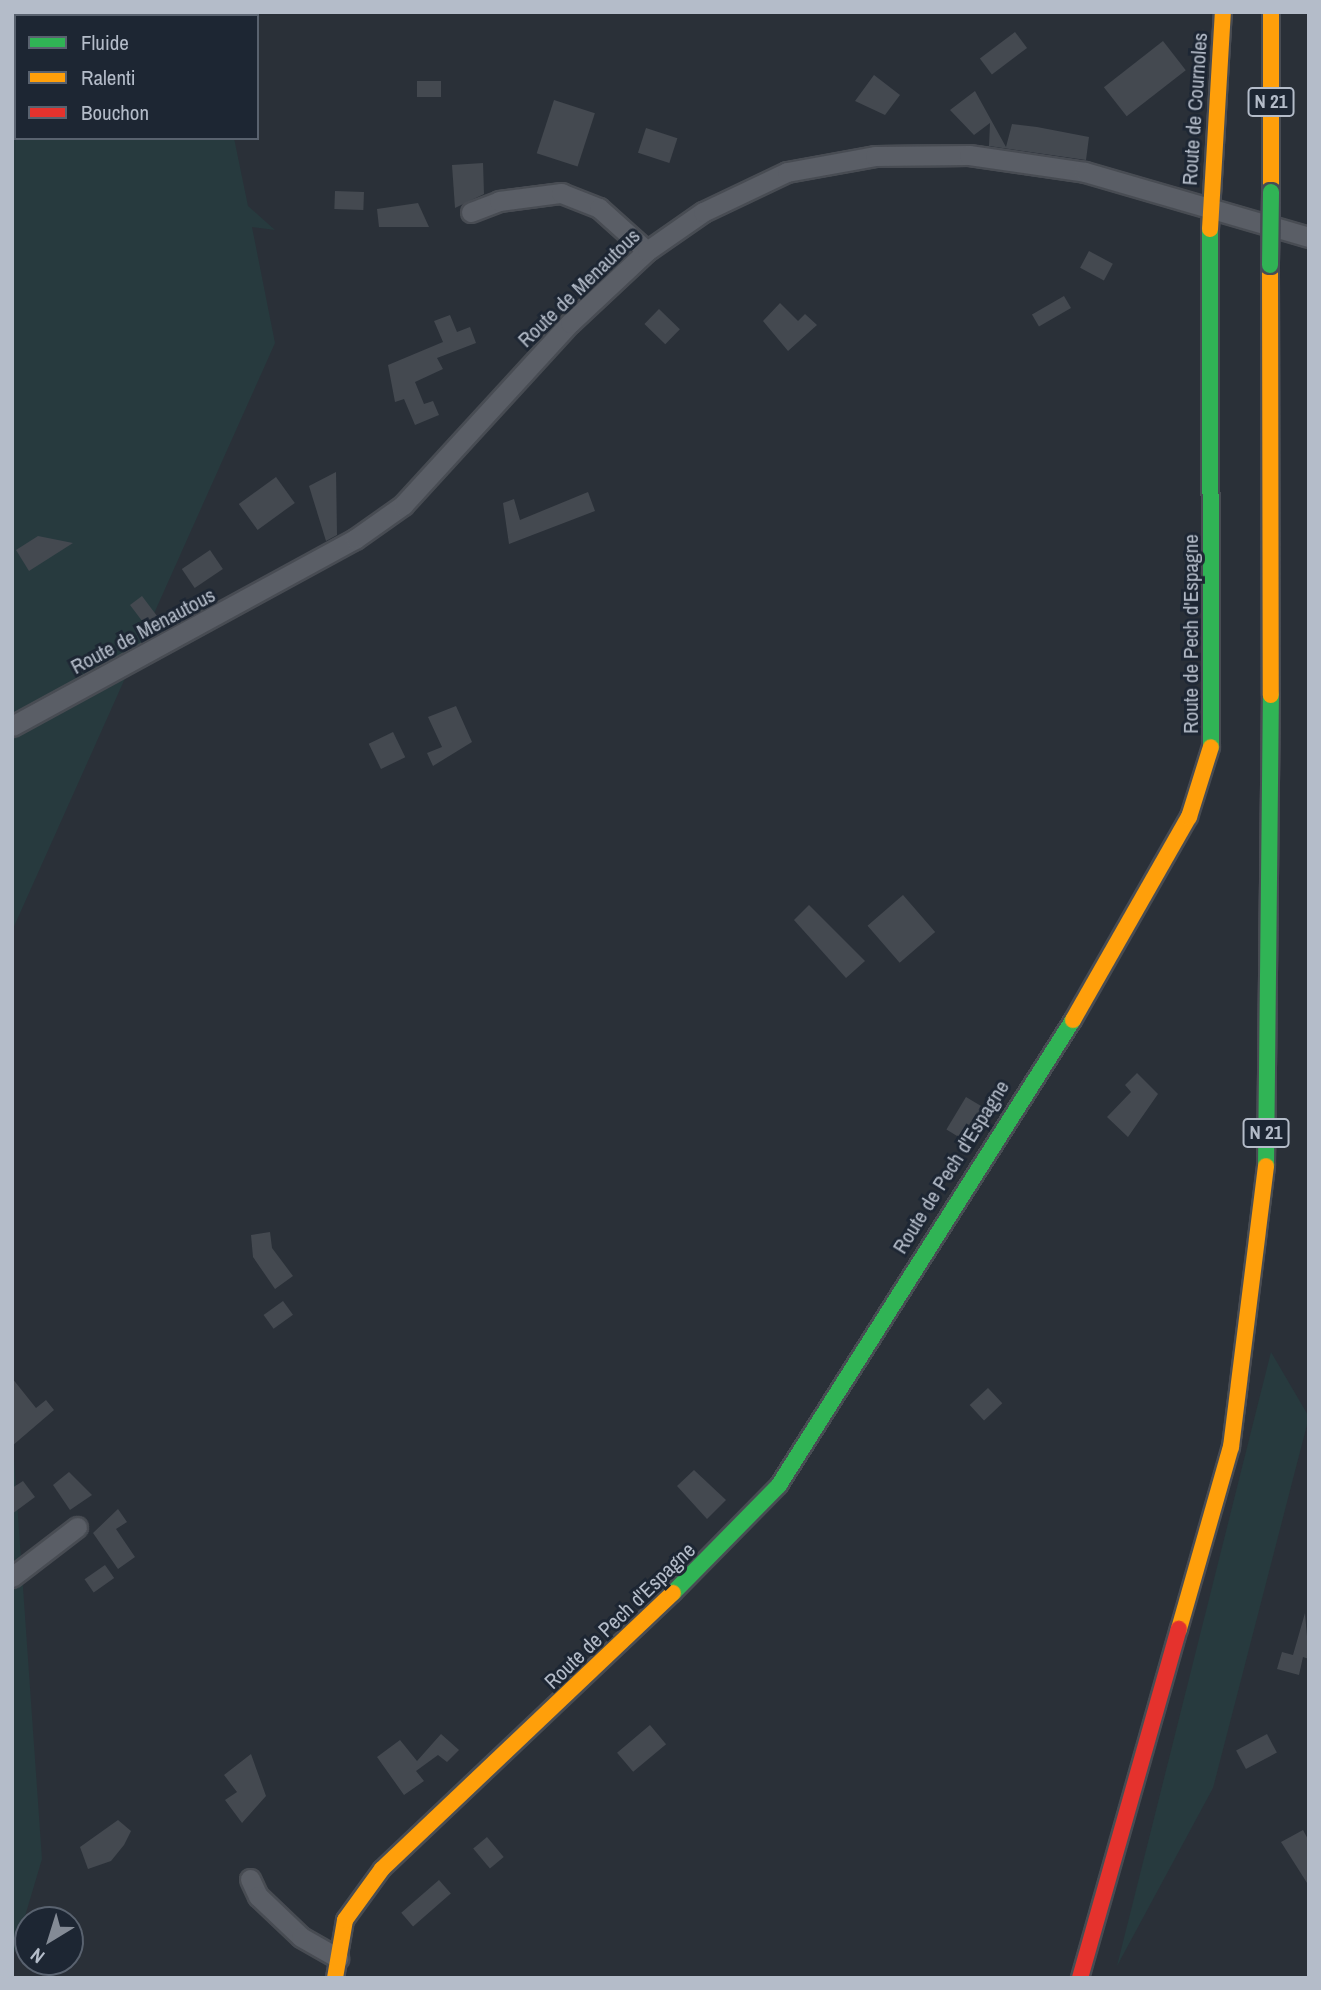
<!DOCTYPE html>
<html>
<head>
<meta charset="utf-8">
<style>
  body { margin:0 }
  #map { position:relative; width:1321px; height:1990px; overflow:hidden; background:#2a3038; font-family:"Archivo Narrow",sans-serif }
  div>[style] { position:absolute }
  .green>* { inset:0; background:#273a3e }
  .building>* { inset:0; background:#444950; transform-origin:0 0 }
  .roads { filter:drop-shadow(2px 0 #484c53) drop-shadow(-2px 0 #484c53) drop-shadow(0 2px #484c53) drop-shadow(0 -2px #484c53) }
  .street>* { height:19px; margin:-9.5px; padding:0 9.5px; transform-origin:9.5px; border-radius:9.5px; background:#5a5e66 }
  .fast>* { height:16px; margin:-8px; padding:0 8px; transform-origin:8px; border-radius:8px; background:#30b455 }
  .slow>* { height:16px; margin:-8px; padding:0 8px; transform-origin:8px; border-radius:8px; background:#ff9f0a }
  .jam>* { height:16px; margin:-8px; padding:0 8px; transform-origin:8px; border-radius:8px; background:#e5322d }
  .bridges { filter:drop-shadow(2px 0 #484c55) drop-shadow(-2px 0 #484c55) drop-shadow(0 2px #484c55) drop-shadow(0 -2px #484c55) }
  .fast-bridge>* { height:16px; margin:-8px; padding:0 8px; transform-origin:8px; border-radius:8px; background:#30b455 }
  span { translate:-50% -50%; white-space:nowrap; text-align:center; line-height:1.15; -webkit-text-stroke:6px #1d2633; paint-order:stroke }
  .shield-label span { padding:2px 5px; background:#1d2633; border:2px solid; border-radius:5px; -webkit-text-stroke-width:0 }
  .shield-label { font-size:19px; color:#b4bcc9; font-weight:700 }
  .street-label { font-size:21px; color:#b4bcc9 }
  .frame { position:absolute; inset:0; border:14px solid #b4bcc9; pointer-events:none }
  .legend { position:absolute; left:14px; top:14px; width:245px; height:126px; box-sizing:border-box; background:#1d2633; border:2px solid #59626f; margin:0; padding:9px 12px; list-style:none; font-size:21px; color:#b4bcc9 }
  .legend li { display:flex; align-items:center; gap:14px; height:35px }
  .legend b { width:35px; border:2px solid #59626f }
  .north { position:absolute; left:14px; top:1906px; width:70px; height:70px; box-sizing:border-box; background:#1d2633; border:2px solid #59626f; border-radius:50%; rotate:218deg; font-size:19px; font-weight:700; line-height:28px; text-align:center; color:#b4bcc9 }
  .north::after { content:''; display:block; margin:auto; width:24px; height:32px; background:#848b96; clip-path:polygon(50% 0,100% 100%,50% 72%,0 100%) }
</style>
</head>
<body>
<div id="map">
  <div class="green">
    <i style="clip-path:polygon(12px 12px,209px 12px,16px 16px,16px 138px,234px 138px,248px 206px,275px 230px,252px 227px,275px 343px,12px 931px)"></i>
    <i style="clip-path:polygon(1271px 1352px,1309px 1417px,1213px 1788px,1117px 1966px)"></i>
    <i style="clip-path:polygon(12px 1430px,42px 1859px,12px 1960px)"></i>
  </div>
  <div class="building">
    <i style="left:1015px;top:32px;width:20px;height:44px;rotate:53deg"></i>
    <i style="left:1163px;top:41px;width:37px;height:75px;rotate:52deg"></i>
    <i style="clip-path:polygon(874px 75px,900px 95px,885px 115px,855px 101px)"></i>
    <i style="left:417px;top:81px;width:24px;height:16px"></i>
    <i style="clip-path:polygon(975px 91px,1006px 147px,1012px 124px,1037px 127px,1089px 137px,1086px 160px,989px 146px,990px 123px,974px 135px,950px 110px)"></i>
    <i style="left:554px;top:100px;width:43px;height:56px;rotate:18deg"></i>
    <i style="left:646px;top:128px;width:33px;height:26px;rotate:18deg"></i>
    <i style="clip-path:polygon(483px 163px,484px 194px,455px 208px,452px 165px)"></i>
    <i style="left:335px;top:191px;width:29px;height:18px;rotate:2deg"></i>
    <i style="clip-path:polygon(418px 203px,429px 227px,379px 227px,377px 209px)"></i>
    <i style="left:1089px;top:251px;width:27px;height:19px;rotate:28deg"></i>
    <i style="left:1064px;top:296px;width:14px;height:37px;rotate:60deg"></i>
    <i style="clip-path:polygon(780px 303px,798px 321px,805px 314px,817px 325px,788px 351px,763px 321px)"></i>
    <i style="left:659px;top:309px;width:29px;height:21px;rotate:44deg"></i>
    <i style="clip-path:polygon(450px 315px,457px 332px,470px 327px,476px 343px,437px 358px,443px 369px,415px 382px,424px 404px,433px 401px,439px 415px,415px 425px,404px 399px,395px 402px,388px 365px,443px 342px,434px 321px)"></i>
    <i style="clip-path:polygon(336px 472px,337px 535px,326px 541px,309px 486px)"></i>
    <i style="left:276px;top:477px;width:32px;height:46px;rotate:54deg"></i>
    <i style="clip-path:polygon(588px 492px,595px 511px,509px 544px,503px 503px,514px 499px,520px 520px)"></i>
    <i style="clip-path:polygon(38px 536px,73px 543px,29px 571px,16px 550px)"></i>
    <i style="left:210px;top:550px;width:23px;height:34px;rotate:56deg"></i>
    <i style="left:142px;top:596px;width:30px;height:15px;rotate:53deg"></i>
    <i style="clip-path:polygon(456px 706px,472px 742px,433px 766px,427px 753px,442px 747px,428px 717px)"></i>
    <i style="left:393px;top:732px;width:28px;height:27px;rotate:64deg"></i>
    <i style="left:903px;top:895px;width:49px;height:47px;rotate:49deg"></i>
    <i style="clip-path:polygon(809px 905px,865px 961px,846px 978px,794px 920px)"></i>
    <i style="clip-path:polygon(1137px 1073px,1158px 1094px,1128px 1137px,1107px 1117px,1131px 1092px,1125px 1085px)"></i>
    <i style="left:966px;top:1097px;width:23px;height:38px;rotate:31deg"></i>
    <i style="clip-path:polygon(270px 1232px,272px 1248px,293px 1276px,275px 1289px,253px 1257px,251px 1235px)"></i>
    <i style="left:283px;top:1301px;width:17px;height:24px;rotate:54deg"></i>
    <i style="clip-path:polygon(12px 1378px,36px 1408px,46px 1400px,54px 1410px,12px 1446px)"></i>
    <i style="left:988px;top:1388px;width:21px;height:25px;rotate:47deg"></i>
    <i style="clip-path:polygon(694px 1470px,726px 1500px,707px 1519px,677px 1486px)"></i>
    <i style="clip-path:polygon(69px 1472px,92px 1495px,70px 1510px,53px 1485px)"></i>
    <i style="clip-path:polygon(23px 1481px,35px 1497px,12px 1514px,12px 1488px)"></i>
    <i style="clip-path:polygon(118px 1509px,127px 1522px,116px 1529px,135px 1557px,118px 1569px,93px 1533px)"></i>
    <i style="left:105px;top:1565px;width:16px;height:25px;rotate:55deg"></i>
    <i style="clip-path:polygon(1305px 1613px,1309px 1659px,1303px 1657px,1299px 1675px,1277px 1669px,1282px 1652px,1293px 1655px)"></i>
    <i style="left:650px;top:1725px;width:25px;height:43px;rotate:50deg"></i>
    <i style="clip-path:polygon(441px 1734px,459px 1750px,447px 1762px,438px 1755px,416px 1771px,424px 1781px,404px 1795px,377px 1757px,400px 1740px,417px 1761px)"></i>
    <i style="left:1267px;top:1734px;width:21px;height:35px;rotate:62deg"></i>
    <i style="clip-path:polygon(251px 1754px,266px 1796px,242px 1823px,225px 1800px,237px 1792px,224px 1775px)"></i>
    <i style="clip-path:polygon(118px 1820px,131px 1831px,124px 1845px,111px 1861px,88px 1869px,80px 1847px)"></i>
    <i style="clip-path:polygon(1303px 1830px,1309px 1841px,1309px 1886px,1281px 1842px)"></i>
    <i style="left:487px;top:1837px;width:26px;height:18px;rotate:50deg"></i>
    <i style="left:439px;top:1880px;width:18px;height:50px;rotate:49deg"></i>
  </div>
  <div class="roads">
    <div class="street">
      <i style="left:471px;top:212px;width:30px;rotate:-21deg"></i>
      <i style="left:499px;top:201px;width:63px;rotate:-7.4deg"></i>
      <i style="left:561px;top:193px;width:41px;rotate:21.5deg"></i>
      <i style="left:599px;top:208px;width:64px;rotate:41.9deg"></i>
      <i style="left:12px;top:726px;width:391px;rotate:-28.6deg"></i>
      <i style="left:355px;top:539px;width:59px;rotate:-35.3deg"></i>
      <i style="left:403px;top:505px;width:247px;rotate:-47.5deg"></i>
      <i style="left:570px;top:323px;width:105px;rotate:-43.1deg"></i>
      <i style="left:647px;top:251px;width:68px;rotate:-34.9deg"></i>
      <i style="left:703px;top:212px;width:93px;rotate:-25.5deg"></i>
      <i style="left:787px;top:172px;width:89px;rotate:-10.3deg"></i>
      <i style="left:875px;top:156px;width:94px;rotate:-0.6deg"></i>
      <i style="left:969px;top:155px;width:117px;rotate:8.3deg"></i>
      <i style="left:1085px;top:172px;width:233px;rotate:16.2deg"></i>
      <i style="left:12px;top:1577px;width:82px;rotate:-37.6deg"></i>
      <i style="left:250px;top:1879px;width:19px;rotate:65deg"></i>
      <i style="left:258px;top:1896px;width:59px;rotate:43.6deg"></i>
      <i style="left:301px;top:1937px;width:43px;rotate:29.6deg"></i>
    </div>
    <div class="fast">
      <i style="left:1210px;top:229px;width:518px;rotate:89.89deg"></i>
      <i style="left:1266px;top:1166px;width:471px;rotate:-89.4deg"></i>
      <i style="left:673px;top:1593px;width:151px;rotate:-45.5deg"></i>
      <i style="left:779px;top:1485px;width:550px;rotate:-57.7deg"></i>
    </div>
    <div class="slow">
      <i style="left:1271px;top:12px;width:180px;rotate:90deg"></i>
      <i style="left:1210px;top:229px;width:217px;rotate:-86.6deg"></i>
      <i style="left:1270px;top:265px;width:430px;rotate:89.9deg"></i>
      <i style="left:1073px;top:1020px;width:234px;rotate:-60.3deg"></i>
      <i style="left:1189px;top:817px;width:73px;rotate:-72.6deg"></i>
      <i style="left:1179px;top:1629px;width:189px;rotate:-74.1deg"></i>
      <i style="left:1231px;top:1447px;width:283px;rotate:-82.9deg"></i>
      <i style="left:335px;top:1978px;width:59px;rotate:-80.2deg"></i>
      <i style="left:345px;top:1920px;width:63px;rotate:-54deg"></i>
      <i style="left:382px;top:1869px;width:401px;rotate:-43.5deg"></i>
    </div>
    <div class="jam">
      <i style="left:1080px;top:1978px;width:363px;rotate:-74.2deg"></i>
    </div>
  </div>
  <div class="bridges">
    <div class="fast-bridge">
      <i style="left:1270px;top:265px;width:73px;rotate:-89.2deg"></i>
    </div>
  </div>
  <div class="shield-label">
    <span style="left:1271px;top:102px">N 21</span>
    <span style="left:1266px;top:1133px">N 21</span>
  </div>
  <div class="street-label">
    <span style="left:1195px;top:109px;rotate:-86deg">Route de Cournoles</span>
    <span style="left:579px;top:288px;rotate:-44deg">Route de Menautous</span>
    <span style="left:143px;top:631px;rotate:-28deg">Route de Menautous</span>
    <span style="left:1191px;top:634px;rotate:-90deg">Route de Pech d'Espagne</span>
    <span style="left:951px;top:1167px;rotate:-58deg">Route de Pech d'Espagne</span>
    <span style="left:620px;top:1616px;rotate:-44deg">Route de Pech d'Espagne</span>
  </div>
  <div class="frame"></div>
  <ul class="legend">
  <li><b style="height:9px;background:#30b455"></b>Fluide</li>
  <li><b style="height:9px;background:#ff9f0a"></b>Ralenti</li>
  <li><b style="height:9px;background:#e5322d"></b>Bouchon</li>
  </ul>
  <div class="north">N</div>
</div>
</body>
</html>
